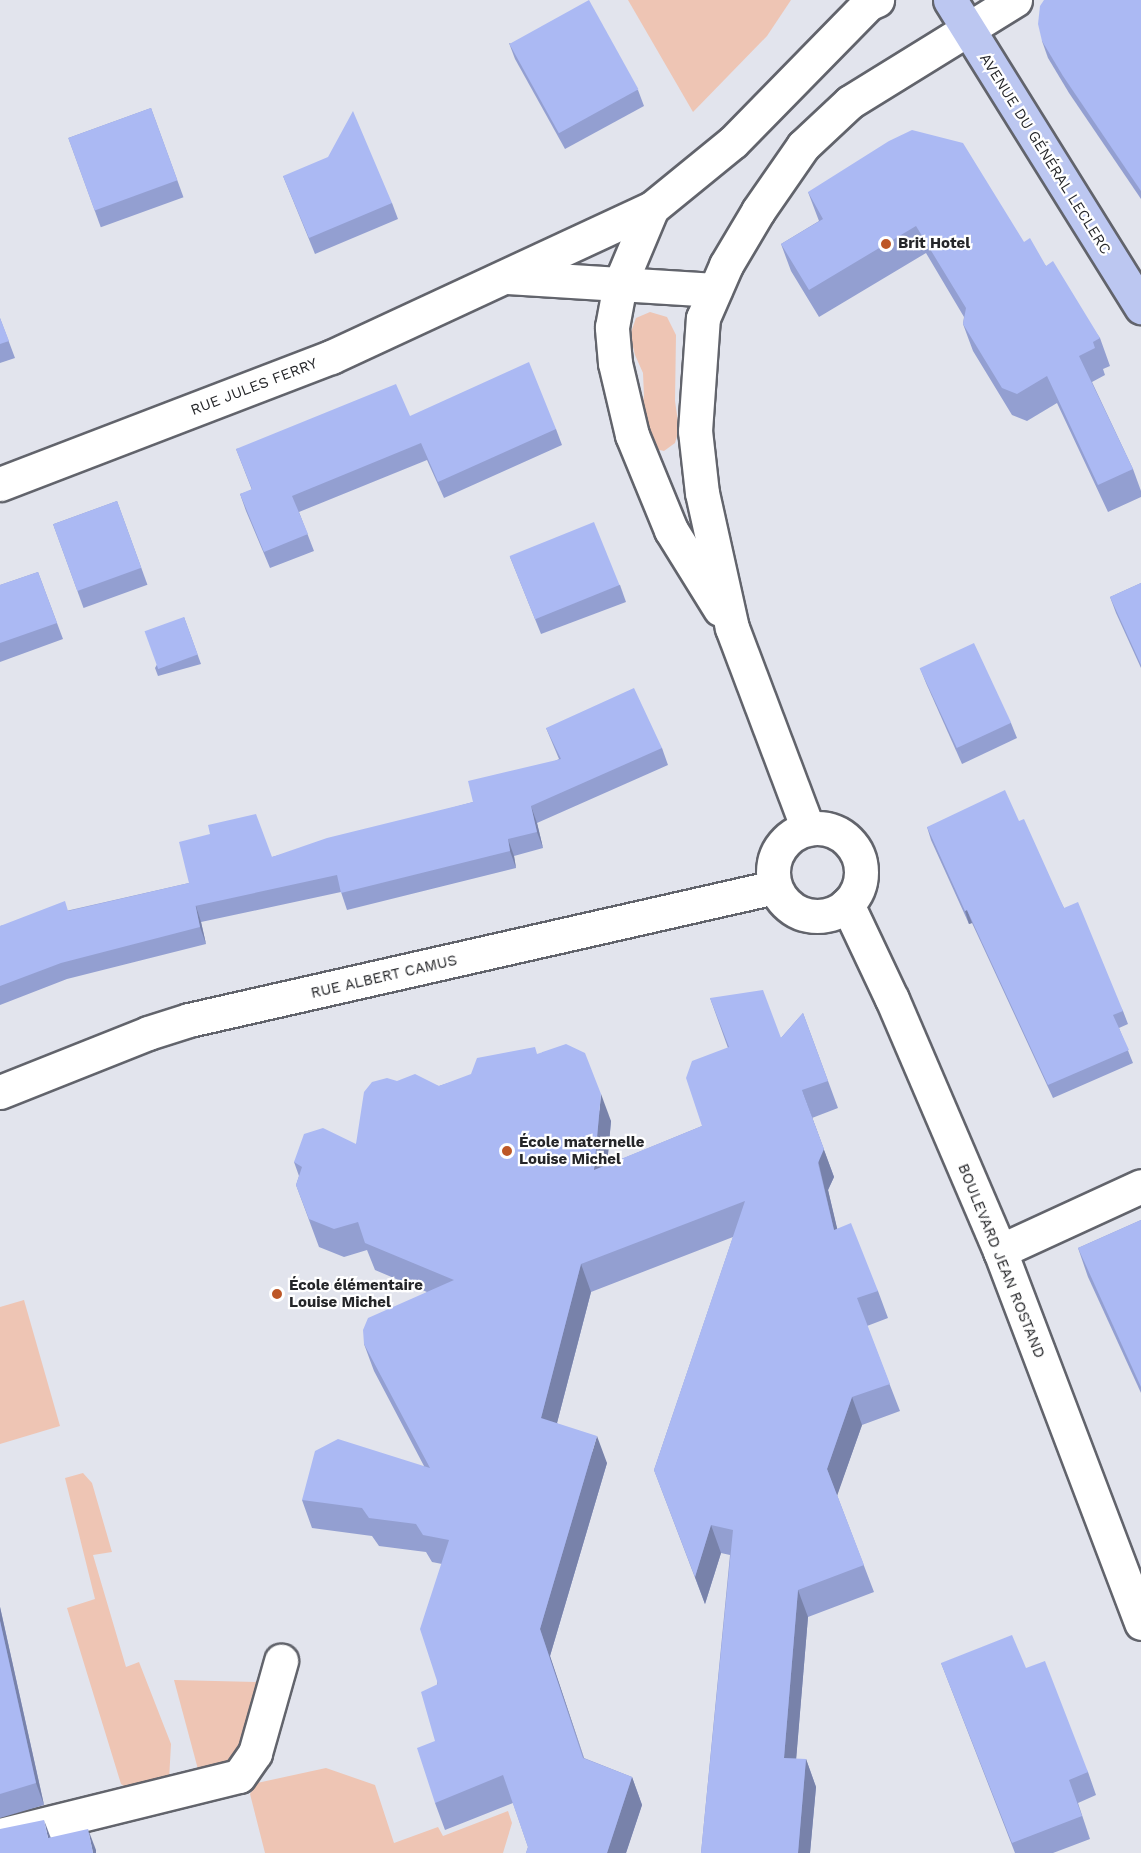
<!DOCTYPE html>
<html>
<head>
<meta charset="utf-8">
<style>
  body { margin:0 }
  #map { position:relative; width:1141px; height:1853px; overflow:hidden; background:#e2e4ed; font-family:"Work Sans",sans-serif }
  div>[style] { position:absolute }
  .green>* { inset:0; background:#eec5b4 }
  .roads { filter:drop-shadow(2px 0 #62646c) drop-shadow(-2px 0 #62646c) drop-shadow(0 2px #62646c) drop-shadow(0 -2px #62646c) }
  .minor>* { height:33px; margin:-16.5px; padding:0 16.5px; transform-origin:16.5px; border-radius:16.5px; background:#fff }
  .minor>.ring { margin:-16.5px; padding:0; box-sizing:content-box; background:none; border:33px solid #fff; border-radius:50% }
  .major>* { height:33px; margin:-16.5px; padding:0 16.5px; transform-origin:16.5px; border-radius:16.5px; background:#bcc7f1 }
  .wall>* { inset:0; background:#939fd1; transform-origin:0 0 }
  .shaded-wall>* { inset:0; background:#7882aa }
  .building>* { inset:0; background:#abb9f3; transform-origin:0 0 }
  .dots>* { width:16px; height:16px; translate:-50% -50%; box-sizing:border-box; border:3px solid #fff; border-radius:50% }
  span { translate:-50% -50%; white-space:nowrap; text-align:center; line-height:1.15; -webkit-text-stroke:4.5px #fff; paint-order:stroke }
  .street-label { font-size:15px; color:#252629 }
  .poi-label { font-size:15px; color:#252629; font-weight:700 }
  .left { translate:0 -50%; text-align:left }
</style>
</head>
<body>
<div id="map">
  <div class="green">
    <i style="clip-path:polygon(628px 0,791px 0,767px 36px,693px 112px)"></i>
    <i style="clip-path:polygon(650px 312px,667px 317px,676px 335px,675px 401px,679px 429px,675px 443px,664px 451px,651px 448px,639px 421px,644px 396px,643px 373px,635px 355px,630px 335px,636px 318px)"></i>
    <i style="clip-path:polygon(24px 1300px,60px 1426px,0 1444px,0 1307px)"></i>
    <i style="clip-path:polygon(83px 1473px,92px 1483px,112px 1552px,93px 1555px,126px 1667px,139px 1662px,171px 1744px,169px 1780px,131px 1791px,121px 1784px,67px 1608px,95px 1599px,65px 1478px)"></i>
    <i style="clip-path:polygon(174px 1680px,260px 1682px,238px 1747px,228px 1765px,199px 1773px)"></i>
    <i style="clip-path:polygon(326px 1768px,375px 1785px,394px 1843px,438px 1827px,443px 1836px,508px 1811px,512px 1823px,503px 1853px,265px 1853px,250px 1794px,257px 1783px)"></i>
  </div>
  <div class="roads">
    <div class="minor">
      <i style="left:508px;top:277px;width:207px;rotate:3.6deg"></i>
      <i style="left:0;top:484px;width:355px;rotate:-21deg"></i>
      <i style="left:331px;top:357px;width:354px;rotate:-24.9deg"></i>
      <i style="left:720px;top:609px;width:93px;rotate:-121.8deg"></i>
      <i style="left:671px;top:530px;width:103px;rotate:-112.3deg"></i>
      <i style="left:632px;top:435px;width:74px;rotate:-103.3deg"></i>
      <i style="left:615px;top:363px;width:36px;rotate:-95deg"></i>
      <i style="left:612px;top:327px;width:44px;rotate:-79.5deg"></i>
      <i style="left:620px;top:284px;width:82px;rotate:-67.2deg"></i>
      <i style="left:652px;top:208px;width:104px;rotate:-39.2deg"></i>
      <i style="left:733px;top:142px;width:193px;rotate:-45.6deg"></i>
      <i style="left:868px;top:4px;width:10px;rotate:-24deg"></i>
      <i class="ring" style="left:773px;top:828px;width:55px;height:55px"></i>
      <i style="left:808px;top:829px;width:215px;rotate:-110.7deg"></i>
      <i style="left:732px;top:628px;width:138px;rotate:-102.5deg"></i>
      <i style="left:702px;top:493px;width:62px;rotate:-96.4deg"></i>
      <i style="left:695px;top:431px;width:113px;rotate:-86deg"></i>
      <i style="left:703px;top:318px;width:58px;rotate:-66.5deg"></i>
      <i style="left:726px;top:265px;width:63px;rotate:-59.3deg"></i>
      <i style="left:758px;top:211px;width:79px;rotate:-55.3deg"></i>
      <i style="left:803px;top:146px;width:64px;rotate:-43.1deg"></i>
      <i style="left:850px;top:102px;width:194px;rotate:-31.7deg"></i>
      <i style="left:847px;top:904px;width:105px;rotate:64.7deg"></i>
      <i style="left:892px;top:999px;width:274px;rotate:66.8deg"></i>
      <i style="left:1000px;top:1251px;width:398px;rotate:69.2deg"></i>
      <i style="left:0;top:1092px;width:159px;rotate:-21.7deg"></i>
      <i style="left:148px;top:1033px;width:43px;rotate:-17.6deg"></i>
      <i style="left:189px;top:1020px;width:601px;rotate:-12.79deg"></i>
      <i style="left:1000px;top:1251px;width:155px;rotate:-24.7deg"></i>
      <i style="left:0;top:1835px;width:246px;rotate:-13.9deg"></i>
      <i style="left:239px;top:1776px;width:28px;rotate:-55deg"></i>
      <i style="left:255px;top:1753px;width:96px;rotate:-74.2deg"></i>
    </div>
    <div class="major">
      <i style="left:950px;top:0;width:362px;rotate:58.1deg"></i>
    </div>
  </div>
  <div class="wall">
    <i style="clip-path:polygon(1141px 0,1141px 199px,1069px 93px,1048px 58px,1042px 41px)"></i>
    <i style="clip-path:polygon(509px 43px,638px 90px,644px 106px,565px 149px,515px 59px)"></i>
    <i style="left:151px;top:108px;width:95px;height:88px;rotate:70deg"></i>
    <i style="clip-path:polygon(283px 176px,392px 203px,398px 219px,315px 254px)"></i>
    <i style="clip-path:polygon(808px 192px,1024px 242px,1046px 266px,1100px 338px,1110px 366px,1103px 369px,1105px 375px,1092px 382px,1133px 469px,1141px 491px,1141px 497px,1108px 512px,1057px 403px,1027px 421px,1012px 415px,973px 351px,963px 324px,964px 317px,926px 253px,819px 317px,791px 271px,781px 244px,819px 221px)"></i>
    <i style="clip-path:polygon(0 318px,15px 358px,0 363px)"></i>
    <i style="clip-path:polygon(410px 416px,556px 429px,562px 445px,444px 498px,427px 460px,299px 512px,314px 551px,270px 568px,246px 511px,240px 494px,252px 490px,236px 449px)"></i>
    <i style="left:117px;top:501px;width:89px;height:68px;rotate:70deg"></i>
    <i style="clip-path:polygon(510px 557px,620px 585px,626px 602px,541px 634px)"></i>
    <i style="clip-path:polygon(38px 572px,63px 639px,0 662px,0 585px)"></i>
    <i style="clip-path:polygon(1141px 583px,1141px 668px,1116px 613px,1110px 597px)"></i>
    <i style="clip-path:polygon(184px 617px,201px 664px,158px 676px,155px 668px)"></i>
    <i style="clip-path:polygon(920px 668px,1011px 723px,1017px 738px,962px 764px,926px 683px)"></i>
    <i style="clip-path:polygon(546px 728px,662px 748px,668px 765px,537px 823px,543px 848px,514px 856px,516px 868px,347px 910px,341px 892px,201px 922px,206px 944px,67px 979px,0 1005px,0 926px,189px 883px,272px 857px,473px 802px,559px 759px)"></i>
    <i style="clip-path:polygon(1019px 821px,1064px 908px,1123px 1011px,1128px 1024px,1119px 1028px,1133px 1063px,1053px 1098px,972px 923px,969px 924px,931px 840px,927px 827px)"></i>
    <i style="clip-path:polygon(710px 998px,781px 1038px,803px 1013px,838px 1108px,812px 1118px,834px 1177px,828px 1190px,837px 1229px,878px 1291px,888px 1318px,867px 1326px,900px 1411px,862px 1425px,837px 1495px,874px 1592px,808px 1617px,796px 1759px,806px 1759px,816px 1787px,810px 1853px,701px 1853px,730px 1555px,721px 1553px,705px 1604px,654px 1470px,733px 1237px,591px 1292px,557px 1423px,607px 1463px,550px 1656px,584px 1758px,632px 1777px,642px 1805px,626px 1853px,526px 1853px,528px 1847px,513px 1803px,445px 1830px,435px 1803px,435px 1741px,442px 1564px,432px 1562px,426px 1552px,379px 1546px,372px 1536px,312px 1528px,302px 1500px,424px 1466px,374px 1371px,364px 1344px,427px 1292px,375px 1270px,367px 1250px,344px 1257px,319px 1247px,296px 1185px,299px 1176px,294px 1162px,356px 1144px,397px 1081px,439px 1086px,537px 1054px,611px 1121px,607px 1165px,702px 1126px,728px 1048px)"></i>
    <i style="clip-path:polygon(1141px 1220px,1141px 1393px,1088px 1277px,1078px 1248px)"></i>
    <i style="clip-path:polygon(0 1607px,44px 1805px,0 1818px)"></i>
    <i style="clip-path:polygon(941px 1663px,1026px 1668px,1088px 1772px,1096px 1795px,1078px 1803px,1090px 1839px,1053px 1853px,1015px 1853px)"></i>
  </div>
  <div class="shaded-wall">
    <i style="clip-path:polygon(531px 806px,537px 823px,543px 848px,537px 832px)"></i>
    <i style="clip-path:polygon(508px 839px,514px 856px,516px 868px,510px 851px)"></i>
    <i style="clip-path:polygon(195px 903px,201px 922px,206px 944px,200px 927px)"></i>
    <i style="clip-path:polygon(967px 910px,972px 923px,969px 924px,965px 911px)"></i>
    <i style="clip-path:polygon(802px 1090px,834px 1177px,828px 1190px,844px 1257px,834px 1230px)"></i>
    <i style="clip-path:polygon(601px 1094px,611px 1121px,604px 1198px,594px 1170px)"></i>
    <i style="clip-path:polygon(581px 1264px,591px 1292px,551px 1446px,541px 1418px)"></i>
    <i style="clip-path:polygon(852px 1397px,862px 1425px,837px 1496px,827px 1469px)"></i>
    <i style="clip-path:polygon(597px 1436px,607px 1463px,550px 1656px,593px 1785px,540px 1629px)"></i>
    <i style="clip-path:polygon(711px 1525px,721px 1553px,705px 1604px,695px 1577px)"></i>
    <i style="clip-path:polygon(798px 1590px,808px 1617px,794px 1785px,784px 1758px)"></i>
    <i style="clip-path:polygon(0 1607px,44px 1805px,36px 1783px,0 1621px)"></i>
    <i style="clip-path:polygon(806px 1759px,816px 1787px,810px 1853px,798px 1853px)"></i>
    <i style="clip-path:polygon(632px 1777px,642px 1805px,626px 1853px,607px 1853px)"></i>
    <i style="clip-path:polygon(44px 1820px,52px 1841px,48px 1838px)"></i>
    <i style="clip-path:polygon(88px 1829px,96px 1850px,96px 1853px,93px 1853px)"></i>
  </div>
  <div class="building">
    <i style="left:589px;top:0;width:102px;height:91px;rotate:61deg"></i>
    <i style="clip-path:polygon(1044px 0,1141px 0,1141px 191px,1063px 76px,1042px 41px,1038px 24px,1040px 6px)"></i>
    <i style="left:151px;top:108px;width:77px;height:88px;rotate:70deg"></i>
    <i style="clip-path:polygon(353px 111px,392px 203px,309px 238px,283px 176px,328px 157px)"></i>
    <i style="clip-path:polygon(912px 130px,963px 143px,1024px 242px,1030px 238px,1046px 266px,1053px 261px,1100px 338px,1093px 342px,1095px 348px,1079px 356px,1133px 469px,1098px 485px,1047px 376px,1017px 394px,1002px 388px,963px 324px,966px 308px,916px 226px,809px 290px,781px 244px,823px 219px,808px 192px,889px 141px)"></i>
    <i style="clip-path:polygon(0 318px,9px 341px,0 344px)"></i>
    <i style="clip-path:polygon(529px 362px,556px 429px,438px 482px,421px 443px,292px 496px,308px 534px,264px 552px,240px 494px,252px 489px,236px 449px,396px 384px,410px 416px)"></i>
    <i style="left:117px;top:501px;width:71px;height:68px;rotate:70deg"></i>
    <i style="left:594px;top:522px;width:68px;height:91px;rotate:68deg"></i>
    <i style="clip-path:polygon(38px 572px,57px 623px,0 643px,0 585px)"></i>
    <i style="clip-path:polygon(1141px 583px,1141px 665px,1110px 597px)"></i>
    <i style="left:184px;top:617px;width:40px;height:42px;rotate:70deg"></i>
    <i style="left:974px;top:643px;width:88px;height:60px;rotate:65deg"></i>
    <i style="clip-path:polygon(634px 688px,662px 748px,531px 806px,537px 832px,508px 839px,510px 851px,341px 893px,337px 875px,195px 906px,195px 903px,200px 927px,61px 963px,0 986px,0 926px,65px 901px,68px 911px,189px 883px,179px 842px,210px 834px,208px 825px,256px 814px,272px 857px,327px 838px,473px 802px,468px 781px,561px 759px,546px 728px)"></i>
    <i style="clip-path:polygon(1005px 790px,1019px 821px,1024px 819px,1064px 908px,1078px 902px,1123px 1011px,1113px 1015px,1129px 1050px,1048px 1085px,967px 910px,965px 911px,927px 827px)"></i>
    <i style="clip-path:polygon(763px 990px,781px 1038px,803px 1013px,828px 1081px,802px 1090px,824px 1149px,818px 1163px,834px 1230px,851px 1223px,878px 1291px,857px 1298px,890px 1384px,852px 1397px,827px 1469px,864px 1565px,798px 1590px,784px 1758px,806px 1759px,798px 1853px,701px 1853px,733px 1530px,711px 1525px,695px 1577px,654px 1470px,745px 1201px,581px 1264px,541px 1418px,597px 1436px,540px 1629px,583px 1758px,632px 1777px,607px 1853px,526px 1853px,528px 1847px,503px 1775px,435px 1803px,417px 1748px,435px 1741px,421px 1692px,438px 1684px,420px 1629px,449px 1540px,423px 1535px,416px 1524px,369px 1518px,362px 1508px,302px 1500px,315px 1451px,338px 1439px,430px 1468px,364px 1344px,363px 1330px,368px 1318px,454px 1280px,365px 1243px,358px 1222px,334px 1229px,309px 1219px,296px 1185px,302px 1167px,294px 1162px,304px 1134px,323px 1128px,356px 1144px,364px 1092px,372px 1082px,387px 1078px,397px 1081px,415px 1074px,439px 1086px,471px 1074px,477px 1058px,535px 1047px,537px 1054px,566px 1044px,585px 1053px,601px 1094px,594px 1170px,702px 1126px,686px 1078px,692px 1061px,729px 1047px,710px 998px)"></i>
    <i style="clip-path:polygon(1141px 1220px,1141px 1387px,1078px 1248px)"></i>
    <i style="clip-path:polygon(0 1621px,36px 1783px,0 1794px)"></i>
    <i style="clip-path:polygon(1012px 1635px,1026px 1668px,1045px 1661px,1088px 1772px,1069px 1780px,1082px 1816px,1012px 1843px,941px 1663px)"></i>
    <i style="clip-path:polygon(44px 1820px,48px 1838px,88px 1829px,93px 1853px,0 1853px,0 1829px)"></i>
  </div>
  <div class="dots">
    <i style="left:886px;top:244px;background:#bd5727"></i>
    <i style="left:507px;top:1151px;background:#bd5727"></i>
    <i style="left:277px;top:1294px;background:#bd5727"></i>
  </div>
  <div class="street-label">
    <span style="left:1045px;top:154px;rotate:58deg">AVENUE DU GÉNÉRAL LECLERC</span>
    <span style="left:254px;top:387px;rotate:-21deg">RUE JULES FERRY</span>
    <span style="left:384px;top:977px;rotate:-13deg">RUE ALBERT CAMUS</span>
    <span style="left:1001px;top:1261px;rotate:68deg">BOULEVARD JEAN ROSTAND</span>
  </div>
  <div class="poi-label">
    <span class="left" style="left:898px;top:244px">Brit Hotel</span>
    <span class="left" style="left:519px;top:1151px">École maternelle<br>Louise Michel</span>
    <span class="left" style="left:289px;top:1294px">École élémentaire<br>Louise Michel</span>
  </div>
</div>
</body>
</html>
